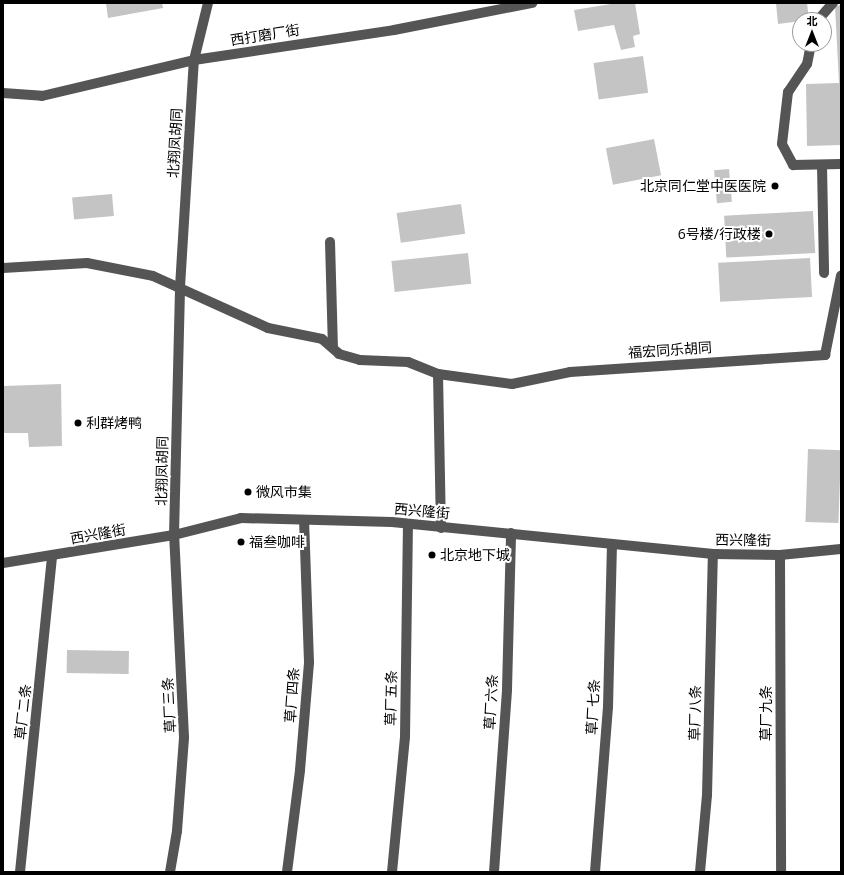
<!DOCTYPE html>
<html>
<head>
<meta charset="utf-8">
<style>
  body { margin:0 }
  #map { position:relative; width:844px; height:875px; overflow:hidden; background:#fff; font-family:"Open Sans","Noto Sans SC",sans-serif }
  div>[style] { position:absolute }
  .building>* { inset:0; background:#c4c4c4; transform-origin:0 0 }
  .minor>* { height:10px; margin:-5px; padding:0 5px; transform-origin:5px; border-radius:5px; background:#555 }
  .dots>* { width:11px; height:11px; translate:-50% -50%; box-sizing:border-box; border:2px solid #fff; border-radius:50% }
  span { translate:-50% -50%; white-space:nowrap; text-align:center; line-height:1.15; -webkit-text-stroke:4px #fff; paint-order:stroke }
  .street-label { font-size:14px; color:#000 }
  .poi-label { font-size:14px; color:#000 }
  .right { translate:-100% -50%; text-align:right }
  .left { translate:0 -50%; text-align:left }
  .frame { position:absolute; inset:0; border:4px solid #000; pointer-events:none }
  .north { position:absolute; left:792px; top:12px; width:40px; height:40px; box-sizing:border-box; background:#fff; border:1px solid #999; border-radius:50%; rotate:0deg; font-size:11px; font-weight:700; line-height:16px; text-align:center; color:#000 }
  .north::after { content:''; display:block; margin:auto; width:14px; height:18px; background:#000; clip-path:polygon(50% 0,100% 100%,50% 72%,0 100%) }
</style>
</head>
<body>
<div id="map">
  <div class="building">
    <i style="clip-path:polygon(106px 3px,162px 3px,163px 8px,108px 18px)"></i>
    <i style="clip-path:polygon(617px 3px,635px 3px,640px 34px,633px 36px,635px 47px,621px 50px,614px 25px,578px 31px,574px 10px)"></i>
    <i style="clip-path:polygon(776px 3px,807px 3px,809px 20px,778px 24px)"></i>
    <i style="clip-path:polygon(841px 5px,841px 145px,807px 146px,806px 84px,839px 83px,835px 6px)"></i>
    <i style="left:643px;top:56px;width:37px;height:50px;rotate:82deg"></i>
    <i style="left:654px;top:139px;width:37px;height:49px;rotate:79deg"></i>
    <i style="left:729px;top:169px;width:33px;height:15px;rotate:85deg"></i>
    <i style="left:112px;top:194px;width:22px;height:40px;rotate:85deg"></i>
    <i style="left:461px;top:204px;width:30px;height:65px;rotate:82deg"></i>
    <i style="left:813px;top:211px;width:42px;height:89px;rotate:87deg"></i>
    <i style="left:468px;top:253px;width:31px;height:77px;rotate:84deg"></i>
    <i style="left:810px;top:258px;width:39px;height:92px;rotate:87deg"></i>
    <i style="clip-path:polygon(61px 384px,62px 446px,29px 447px,28px 433px,3px 433px,3px 386px)"></i>
    <i style="left:808px;top:449px;width:33px;height:73px;rotate:2deg"></i>
    <i style="left:67px;top:650px;width:62px;height:23px;rotate:1deg"></i>
  </div>
  <div class="minor">
    <i style="left:818px;top:20px;width:23px;rotate:-49deg"></i>
    <i style="left:811px;top:44px;width:20px;rotate:101deg"></i>
    <i style="left:807px;top:64px;width:34px;rotate:124deg"></i>
    <i style="left:788px;top:92px;width:52px;rotate:96.6deg"></i>
    <i style="left:782px;top:144px;width:24px;rotate:62deg"></i>
    <i style="left:793px;top:165px;width:48px;rotate:-1.2deg"></i>
    <i style="left:3px;top:93px;width:39px;rotate:4deg"></i>
    <i style="left:42px;top:96px;width:156px;rotate:-13.3deg"></i>
    <i style="left:194px;top:60px;width:202px;rotate:-8.5deg"></i>
    <i style="left:394px;top:30px;width:141px;rotate:-11.1deg"></i>
    <i style="left:822px;top:165px;width:108px;rotate:88.9deg"></i>
    <i style="left:330px;top:242px;width:105px;rotate:88.4deg"></i>
    <i style="left:3px;top:268px;width:84px;rotate:-3.4deg"></i>
    <i style="left:87px;top:263px;width:67px;rotate:11.1deg"></i>
    <i style="left:153px;top:276px;width:126px;rotate:24.3deg"></i>
    <i style="left:268px;top:328px;width:55px;rotate:11.5deg"></i>
    <i style="left:322px;top:339px;width:23px;rotate:41deg"></i>
    <i style="left:339px;top:354px;width:22px;rotate:16deg"></i>
    <i style="left:360px;top:360px;width:48px;rotate:2.4deg"></i>
    <i style="left:408px;top:362px;width:32px;rotate:22deg"></i>
    <i style="left:438px;top:374px;width:75px;rotate:7.7deg"></i>
    <i style="left:512px;top:384px;width:59px;rotate:-11.7deg"></i>
    <i style="left:570px;top:372px;width:256px;rotate:-3.8deg"></i>
    <i style="left:825px;top:355px;width:81px;rotate:-78.6deg"></i>
    <i style="left:438px;top:374px;width:154px;rotate:88.9deg"></i>
    <i style="left:780px;top:555px;width:317px;rotate:89.8deg"></i>
    <i style="left:3px;top:563px;width:173px;rotate:-9.3deg"></i>
    <i style="left:174px;top:535px;width:69px;rotate:-14.2deg"></i>
    <i style="left:241px;top:518px;width:151px;rotate:1.5deg"></i>
    <i style="left:392px;top:522px;width:323px;rotate:5.7deg"></i>
    <i style="left:713px;top:554px;width:67px;rotate:0.9deg"></i>
    <i style="left:780px;top:555px;width:61px;rotate:-5.6deg"></i>
    <i style="left:20px;top:872px;width:318px;rotate:-84.2deg"></i>
    <i style="left:170px;top:872px;width:42px;rotate:-80.3deg"></i>
    <i style="left:177px;top:831px;width:94px;rotate:-85.7deg"></i>
    <i style="left:184px;top:737px;width:202px;rotate:-92.8deg"></i>
    <i style="left:174px;top:535px;width:248px;rotate:-88.6deg"></i>
    <i style="left:180px;top:287px;width:227px;rotate:-86.5deg"></i>
    <i style="left:194px;top:60px;width:59px;rotate:-76.2deg"></i>
    <i style="left:287px;top:872px;width:103px;rotate:-82.7deg"></i>
    <i style="left:300px;top:770px;width:108px;rotate:-85.2deg"></i>
    <i style="left:309px;top:662px;width:142px;rotate:-92deg"></i>
    <i style="left:392px;top:872px;width:136px;rotate:-84.5deg"></i>
    <i style="left:405px;top:737px;width:213px;rotate:-89.2deg"></i>
    <i style="left:494px;top:872px;width:183px;rotate:-85.9deg"></i>
    <i style="left:507px;top:689px;width:156px;rotate:-88.5deg"></i>
    <i style="left:595px;top:872px;width:166px;rotate:-85.5deg"></i>
    <i style="left:608px;top:707px;width:163px;rotate:-88.6deg"></i>
    <i style="left:700px;top:872px;width:77px;rotate:-84.8deg"></i>
    <i style="left:707px;top:795px;width:241px;rotate:-88.6deg"></i>
  </div>
  <div class="dots">
    <i style="left:775px;top:186px;background:#000"></i>
    <i style="left:769px;top:234px;background:#000"></i>
    <i style="left:78px;top:423px;background:#000"></i>
    <i style="left:248px;top:492px;background:#000"></i>
    <i style="left:241px;top:542px;background:#000"></i>
    <i style="left:432px;top:555px;background:#000"></i>
  </div>
  <div class="street-label">
    <span style="left:265px;top:35px;rotate:-9deg">西打磨厂街</span>
    <span style="left:175px;top:143px;rotate:-87deg">北翔凤胡同</span>
    <span style="left:670px;top:350px;rotate:-4deg">福宏同乐胡同</span>
    <span style="left:162px;top:471px;rotate:-89deg">北翔凤胡同</span>
    <span style="left:422px;top:511px;rotate:5deg">西兴隆街</span>
    <span style="left:98px;top:534px;rotate:-10deg">西兴隆街</span>
    <span style="left:743px;top:540px;rotate:1deg">西兴隆街</span>
    <span style="left:292px;top:695px;rotate:-86deg">草厂四条</span>
    <span style="left:391px;top:698px;rotate:-89deg">草厂五条</span>
    <span style="left:491px;top:702px;rotate:-87deg">草厂六条</span>
    <span style="left:169px;top:705px;rotate:-93deg">草厂三条</span>
    <span style="left:593px;top:707px;rotate:-87deg">草厂七条</span>
    <span style="left:23px;top:712px;rotate:-84deg">草厂二条</span>
    <span style="left:695px;top:713px;rotate:-89deg">草厂八条</span>
    <span style="left:766px;top:713px;rotate:-90deg">草厂九条</span>
  </div>
  <div class="poi-label">
    <span class="right" style="left:766px;top:186px">北京同仁堂中医医院</span>
    <span class="right" style="left:761px;top:234px">6号楼/行政楼</span>
    <span class="left" style="left:86px;top:423px">利群烤鸭</span>
    <span class="left" style="left:256px;top:492px">微风市集</span>
    <span class="left" style="left:249px;top:542px">福叁咖啡</span>
    <span class="left" style="left:440px;top:555px">北京地下城</span>
  </div>
  <div class="frame"></div>
  <div class="north">北</div>
</div>
</body>
</html>
